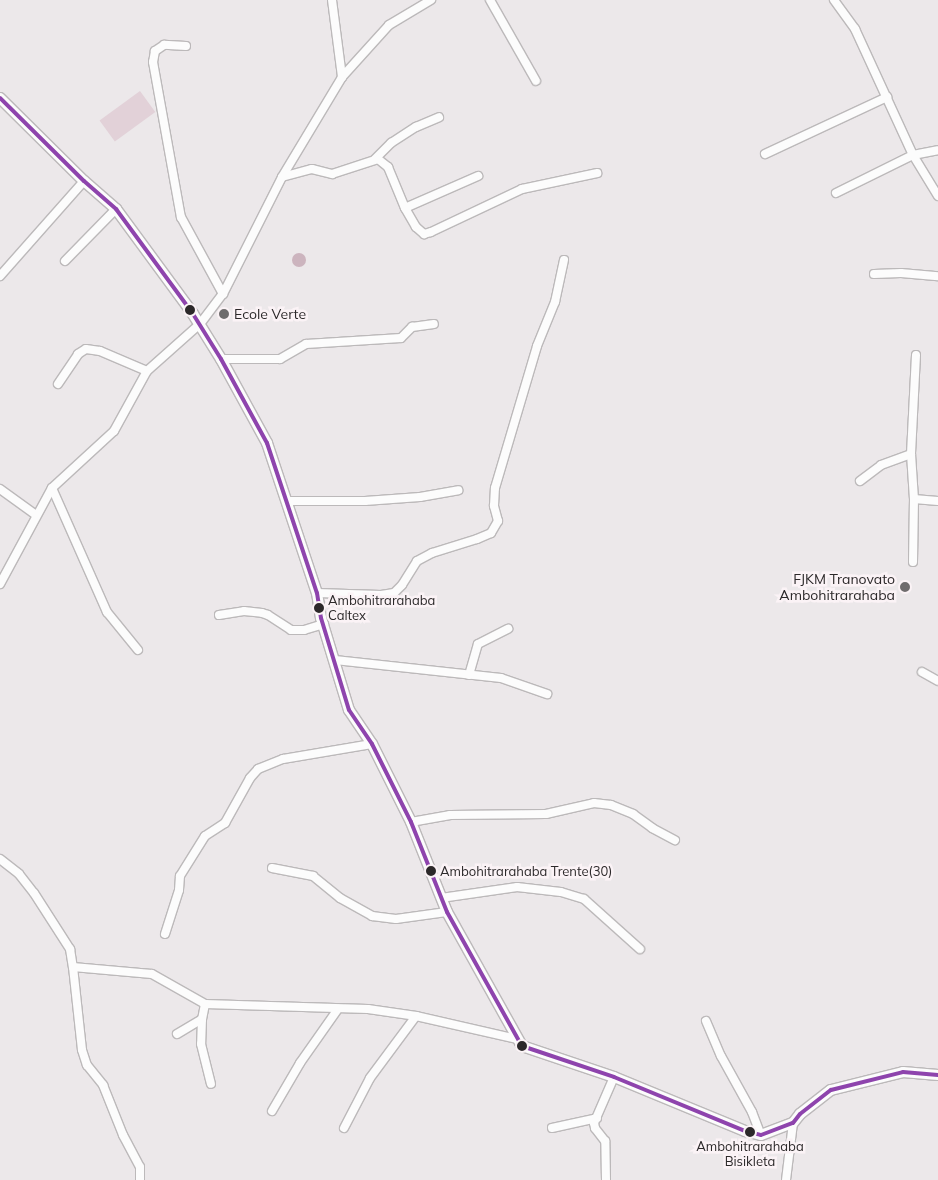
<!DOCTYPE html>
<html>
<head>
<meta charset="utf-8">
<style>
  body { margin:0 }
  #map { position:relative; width:938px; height:1180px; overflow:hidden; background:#ece8ea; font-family:Mulish,sans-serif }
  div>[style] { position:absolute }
  .green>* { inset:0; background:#e2d1d8; transform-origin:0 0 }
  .water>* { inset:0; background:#ccb4be }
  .round { border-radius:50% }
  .roads { filter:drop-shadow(1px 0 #bcb9ba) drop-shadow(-1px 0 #bcb9ba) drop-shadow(0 1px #bcb9ba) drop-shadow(0 -1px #bcb9ba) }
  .minor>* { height:8px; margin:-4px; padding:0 4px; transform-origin:4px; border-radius:4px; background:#fcfcfc }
  .tertiary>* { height:10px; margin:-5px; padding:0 5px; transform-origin:5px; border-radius:5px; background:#fcfcfc }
  .bus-1>* { height:4px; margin:-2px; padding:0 2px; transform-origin:2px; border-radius:2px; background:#8e44ad }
  .dots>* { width:14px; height:14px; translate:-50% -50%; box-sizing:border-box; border:2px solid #fbf3f6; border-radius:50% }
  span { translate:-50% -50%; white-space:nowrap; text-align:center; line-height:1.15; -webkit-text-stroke:5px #fbf3f6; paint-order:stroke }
  .bus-label { font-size:13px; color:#2c292a }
  .left { translate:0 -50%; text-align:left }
  .poi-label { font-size:14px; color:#2c292a }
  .right { translate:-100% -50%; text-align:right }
</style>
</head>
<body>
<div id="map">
  <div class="green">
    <i style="left:140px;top:91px;width:26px;height:50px;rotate:54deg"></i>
  </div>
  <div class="water">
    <i class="round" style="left:292px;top:253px;width:14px;height:14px"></i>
  </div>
  <div class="roads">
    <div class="minor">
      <i style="left:332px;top:0;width:78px;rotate:82.6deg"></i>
      <i style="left:490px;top:0;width:93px;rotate:60.4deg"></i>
      <i style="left:834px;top:0;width:36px;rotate:54deg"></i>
      <i style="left:855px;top:29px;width:139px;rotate:65.3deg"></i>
      <i style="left:913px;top:155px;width:48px;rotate:58.6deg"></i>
      <i style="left:186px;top:46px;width:22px;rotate:-177deg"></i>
      <i style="left:164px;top:45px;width:11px;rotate:146deg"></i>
      <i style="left:155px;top:51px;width:11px;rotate:100deg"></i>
      <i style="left:153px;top:62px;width:158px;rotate:79.8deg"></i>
      <i style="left:181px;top:217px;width:88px;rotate:61.4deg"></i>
      <i style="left:765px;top:154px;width:135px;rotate:-25deg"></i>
      <i style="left:375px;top:159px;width:23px;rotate:-45deg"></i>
      <i style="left:391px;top:143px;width:30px;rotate:-33deg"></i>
      <i style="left:416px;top:127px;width:25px;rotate:-23deg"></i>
      <i style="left:282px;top:177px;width:31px;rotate:-15deg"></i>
      <i style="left:312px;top:169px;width:21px;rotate:14deg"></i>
      <i style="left:332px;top:174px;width:48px;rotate:-18.1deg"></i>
      <i style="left:378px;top:159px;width:13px;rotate:39deg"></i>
      <i style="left:388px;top:167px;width:44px;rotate:67.5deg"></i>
      <i style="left:405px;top:208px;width:22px;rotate:60deg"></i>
      <i style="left:416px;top:227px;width:11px;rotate:41deg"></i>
      <i style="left:424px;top:234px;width:7px;rotate:-16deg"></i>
      <i style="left:431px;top:232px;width:101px;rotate:-25.3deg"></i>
      <i style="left:522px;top:189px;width:77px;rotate:-12deg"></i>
      <i style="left:836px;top:193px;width:86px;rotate:-26.3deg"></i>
      <i style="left:913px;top:155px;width:25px;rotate:-11deg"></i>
      <i style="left:405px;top:208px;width:80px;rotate:-23.7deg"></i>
      <i style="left:65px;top:261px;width:73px;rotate:-45.6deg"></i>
      <i style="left:874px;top:274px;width:27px;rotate:-2deg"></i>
      <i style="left:901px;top:273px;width:37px;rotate:5deg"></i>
      <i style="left:0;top:276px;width:127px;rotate:-48.5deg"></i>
      <i style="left:916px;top:355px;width:99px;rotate:92.9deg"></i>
      <i style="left:911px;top:454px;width:45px;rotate:86.2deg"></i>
      <i style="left:914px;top:499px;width:24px;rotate:5deg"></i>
      <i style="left:221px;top:359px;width:59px"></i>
      <i style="left:280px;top:359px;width:30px;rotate:-30deg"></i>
      <i style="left:306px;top:344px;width:95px;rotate:-3.6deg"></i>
      <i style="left:401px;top:338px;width:16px;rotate:-45deg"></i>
      <i style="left:412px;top:327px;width:22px;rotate:-8deg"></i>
      <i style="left:58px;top:384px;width:36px;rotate:-56deg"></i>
      <i style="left:78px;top:354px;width:9px;rotate:-32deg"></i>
      <i style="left:86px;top:349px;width:14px;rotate:8deg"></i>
      <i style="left:100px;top:351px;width:51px;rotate:23.1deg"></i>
      <i style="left:860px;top:481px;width:26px;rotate:-37deg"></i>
      <i style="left:881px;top:465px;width:32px;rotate:-20deg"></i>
      <i style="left:52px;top:488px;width:136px;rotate:66.1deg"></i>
      <i style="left:107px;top:612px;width:49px;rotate:50.8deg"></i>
      <i style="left:0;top:489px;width:44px;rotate:35.8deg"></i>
      <i style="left:286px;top:501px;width:79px"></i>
      <i style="left:365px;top:501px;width:55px;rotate:-4.2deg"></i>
      <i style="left:420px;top:497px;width:39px;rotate:-10deg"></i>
      <i style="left:913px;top:562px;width:63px;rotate:-89.1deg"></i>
      <i style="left:0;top:584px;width:109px;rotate:-61.6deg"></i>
      <i style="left:52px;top:488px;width:84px;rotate:-42.6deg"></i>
      <i style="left:114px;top:431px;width:68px;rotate:-61.2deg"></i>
      <i style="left:147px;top:371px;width:71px;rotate:-41.6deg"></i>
      <i style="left:200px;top:324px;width:38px;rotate:-53deg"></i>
      <i style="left:223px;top:294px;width:131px;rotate:-63.2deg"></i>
      <i style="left:282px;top:177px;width:117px;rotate:-59deg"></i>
      <i style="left:342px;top:77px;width:70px;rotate:-47.9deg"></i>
      <i style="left:389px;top:25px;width:49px;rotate:-30.8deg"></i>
      <i style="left:317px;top:593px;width:64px;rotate:1.8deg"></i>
      <i style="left:381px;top:595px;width:13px;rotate:-9deg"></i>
      <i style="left:394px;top:593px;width:11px;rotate:-45deg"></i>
      <i style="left:402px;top:585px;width:28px;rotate:-58deg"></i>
      <i style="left:417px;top:561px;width:17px;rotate:-28deg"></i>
      <i style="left:432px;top:553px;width:47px;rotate:-17.3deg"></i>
      <i style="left:477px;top:539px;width:15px;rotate:-23deg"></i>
      <i style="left:491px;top:533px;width:14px;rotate:-60deg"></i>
      <i style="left:498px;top:521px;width:16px;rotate:-105deg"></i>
      <i style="left:494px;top:506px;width:18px;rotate:-87deg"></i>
      <i style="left:495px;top:488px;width:148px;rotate:-73.5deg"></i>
      <i style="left:537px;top:346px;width:48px;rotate:-67.8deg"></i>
      <i style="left:555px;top:302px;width:43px;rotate:-77.9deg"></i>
      <i style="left:219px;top:615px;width:25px;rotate:-9deg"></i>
      <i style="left:244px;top:611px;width:18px;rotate:6deg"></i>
      <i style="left:262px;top:613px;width:6px;rotate:18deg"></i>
      <i style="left:268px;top:615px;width:27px;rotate:33deg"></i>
      <i style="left:291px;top:630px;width:13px"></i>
      <i style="left:304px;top:630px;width:21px;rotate:-17deg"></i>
      <i style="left:335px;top:660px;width:167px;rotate:6.2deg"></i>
      <i style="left:501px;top:678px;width:49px;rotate:19.2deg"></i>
      <i style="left:922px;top:672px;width:18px;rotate:29deg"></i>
      <i style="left:469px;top:675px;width:32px;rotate:-74deg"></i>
      <i style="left:478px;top:644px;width:34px;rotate:-27deg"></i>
      <i style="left:411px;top:822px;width:40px;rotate:-10deg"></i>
      <i style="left:450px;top:815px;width:96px;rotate:-0.6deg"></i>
      <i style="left:546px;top:814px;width:49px;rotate:-12.9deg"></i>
      <i style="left:594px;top:803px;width:17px;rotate:7deg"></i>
      <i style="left:611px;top:805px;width:24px;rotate:22deg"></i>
      <i style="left:633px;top:814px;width:24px;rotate:36deg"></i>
      <i style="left:652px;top:828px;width:26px;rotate:28deg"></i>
      <i style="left:0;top:859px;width:24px;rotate:38deg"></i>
      <i style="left:19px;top:874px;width:24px;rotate:52deg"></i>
      <i style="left:34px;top:893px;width:67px;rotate:57.3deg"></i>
      <i style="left:70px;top:949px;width:18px;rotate:81deg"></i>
      <i style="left:73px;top:967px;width:79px;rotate:5.1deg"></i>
      <i style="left:152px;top:974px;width:61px;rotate:29.5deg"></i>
      <i style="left:205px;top:1004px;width:163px;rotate:1.8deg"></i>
      <i style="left:368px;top:1009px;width:49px;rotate:8.3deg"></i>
      <i style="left:416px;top:1016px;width:104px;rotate:12.8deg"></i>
      <i style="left:272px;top:868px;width:42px;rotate:11deg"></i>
      <i style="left:313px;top:876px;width:35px;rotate:39deg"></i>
      <i style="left:340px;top:898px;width:37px;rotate:29deg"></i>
      <i style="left:372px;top:916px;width:24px;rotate:7deg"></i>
      <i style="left:396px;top:919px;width:51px;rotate:-7.8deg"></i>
      <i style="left:441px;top:898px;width:77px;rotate:-8.2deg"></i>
      <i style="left:517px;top:887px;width:44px;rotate:6.5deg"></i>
      <i style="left:561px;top:892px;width:24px;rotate:17deg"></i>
      <i style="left:584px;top:899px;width:75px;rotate:41.8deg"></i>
      <i style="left:165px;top:934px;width:46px;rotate:-72.3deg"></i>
      <i style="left:179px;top:890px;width:14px;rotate:-86deg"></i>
      <i style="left:180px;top:876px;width:47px;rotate:-58deg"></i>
      <i style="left:205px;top:836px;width:24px;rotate:-33deg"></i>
      <i style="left:225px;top:823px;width:51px;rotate:-60.9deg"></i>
      <i style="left:250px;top:778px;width:12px;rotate:-48deg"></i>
      <i style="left:258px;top:769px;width:27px;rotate:-22deg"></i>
      <i style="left:283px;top:759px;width:90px;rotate:-9.6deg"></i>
      <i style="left:73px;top:967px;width:83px;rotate:83.8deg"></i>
      <i style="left:82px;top:1050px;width:16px;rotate:72deg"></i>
      <i style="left:87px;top:1065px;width:26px;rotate:51deg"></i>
      <i style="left:103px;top:1085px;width:54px;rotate:68.2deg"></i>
      <i style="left:123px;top:1135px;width:36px;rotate:62deg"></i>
      <i style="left:140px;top:1167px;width:13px;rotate:90deg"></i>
      <i style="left:205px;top:1004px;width:15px;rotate:101deg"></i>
      <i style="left:202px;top:1019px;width:25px;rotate:92deg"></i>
      <i style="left:201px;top:1044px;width:41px;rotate:76deg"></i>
      <i style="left:706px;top:1021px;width:38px;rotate:67deg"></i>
      <i style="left:721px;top:1056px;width:64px;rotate:61deg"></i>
      <i style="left:752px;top:1112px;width:25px;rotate:69deg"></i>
      <i style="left:177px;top:1034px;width:29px;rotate:-31deg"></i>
      <i style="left:272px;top:1111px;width:56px;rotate:-59.7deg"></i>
      <i style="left:300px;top:1063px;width:66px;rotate:-54.9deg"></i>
      <i style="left:344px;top:1128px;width:56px;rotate:-62.5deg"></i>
      <i style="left:370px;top:1078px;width:77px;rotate:-53.4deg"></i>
      <i style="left:552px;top:1128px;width:46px;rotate:-12.5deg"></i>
      <i style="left:606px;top:1180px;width:39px;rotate:-91deg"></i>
      <i style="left:605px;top:1141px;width:16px;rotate:-128deg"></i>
      <i style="left:595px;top:1128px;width:5px;rotate:-101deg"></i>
      <i style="left:594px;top:1123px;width:50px;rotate:-66.5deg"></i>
      <i style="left:786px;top:1180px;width:57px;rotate:-83deg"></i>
    </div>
    <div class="tertiary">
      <i style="left:0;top:98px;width:118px;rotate:44.7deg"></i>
      <i style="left:84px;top:181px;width:43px;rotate:41.2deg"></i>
      <i style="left:116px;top:209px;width:130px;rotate:53.7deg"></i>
      <i style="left:193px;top:314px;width:53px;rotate:58.1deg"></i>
      <i style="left:221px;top:359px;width:96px;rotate:61.3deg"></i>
      <i style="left:267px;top:443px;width:158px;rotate:71.6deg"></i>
      <i style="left:317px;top:593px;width:25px;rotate:81deg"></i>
      <i style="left:321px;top:618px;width:96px;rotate:73.1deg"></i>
      <i style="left:349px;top:710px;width:41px;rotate:55.9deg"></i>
      <i style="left:372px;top:744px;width:87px;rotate:63.4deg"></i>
      <i style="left:411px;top:822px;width:97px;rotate:68.2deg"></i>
      <i style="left:447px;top:912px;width:154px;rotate:60.8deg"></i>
      <i style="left:522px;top:1046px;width:97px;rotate:18.6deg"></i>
      <i style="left:614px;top:1077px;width:142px;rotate:22.4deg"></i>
      <i style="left:745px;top:1131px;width:16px;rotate:14deg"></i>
      <i style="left:761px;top:1135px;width:34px;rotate:-21deg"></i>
      <i style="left:793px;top:1123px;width:11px;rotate:-52deg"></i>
      <i style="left:800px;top:1114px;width:39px;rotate:-38deg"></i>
      <i style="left:831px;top:1090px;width:74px;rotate:-14deg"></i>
      <i style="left:903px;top:1072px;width:35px;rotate:5deg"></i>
    </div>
  </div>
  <div class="bus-1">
    <i style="left:0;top:98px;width:118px;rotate:44.7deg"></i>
    <i style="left:84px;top:181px;width:43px;rotate:41.2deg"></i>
    <i style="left:116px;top:209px;width:130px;rotate:53.7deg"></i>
    <i style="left:193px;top:314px;width:53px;rotate:58.1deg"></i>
    <i style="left:221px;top:359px;width:96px;rotate:61.3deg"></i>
    <i style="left:267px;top:443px;width:158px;rotate:71.6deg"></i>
    <i style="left:317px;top:593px;width:25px;rotate:81deg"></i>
    <i style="left:321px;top:618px;width:96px;rotate:73.1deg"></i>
    <i style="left:349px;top:710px;width:41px;rotate:55.9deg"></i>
    <i style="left:372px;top:744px;width:87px;rotate:63.4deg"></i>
    <i style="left:411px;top:822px;width:97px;rotate:68.2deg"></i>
    <i style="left:447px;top:912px;width:154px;rotate:60.8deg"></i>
    <i style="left:522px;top:1046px;width:97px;rotate:18.6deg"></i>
    <i style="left:614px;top:1077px;width:142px;rotate:22.4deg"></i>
    <i style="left:745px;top:1131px;width:16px;rotate:14deg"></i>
    <i style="left:761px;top:1135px;width:34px;rotate:-21deg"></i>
    <i style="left:793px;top:1123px;width:11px;rotate:-52deg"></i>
    <i style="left:800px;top:1114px;width:39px;rotate:-38deg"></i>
    <i style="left:831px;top:1090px;width:74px;rotate:-14deg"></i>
    <i style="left:903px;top:1072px;width:35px;rotate:5deg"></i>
  </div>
  <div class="dots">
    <i style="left:190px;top:310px;background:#2c292a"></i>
    <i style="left:224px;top:314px;background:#6f6c6d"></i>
    <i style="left:905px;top:587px;background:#6f6c6d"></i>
    <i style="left:319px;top:608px;background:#2c292a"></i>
    <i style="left:431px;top:871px;background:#2c292a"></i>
    <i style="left:522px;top:1046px;background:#2c292a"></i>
    <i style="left:750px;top:1132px;background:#2c292a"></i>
  </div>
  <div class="bus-label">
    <span class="left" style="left:328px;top:608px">Ambohitrarahaba<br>Caltex</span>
    <span class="left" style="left:440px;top:871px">Ambohitrarahaba Trente(30)</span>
    <span style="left:750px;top:1154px">Ambohitrarahaba<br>Bisikleta</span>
  </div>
  <div class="poi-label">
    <span class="left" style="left:234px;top:314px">Ecole Verte</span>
    <span class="right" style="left:895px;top:587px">FJKM Tranovato<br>Ambohitrarahaba</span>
  </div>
</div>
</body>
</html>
